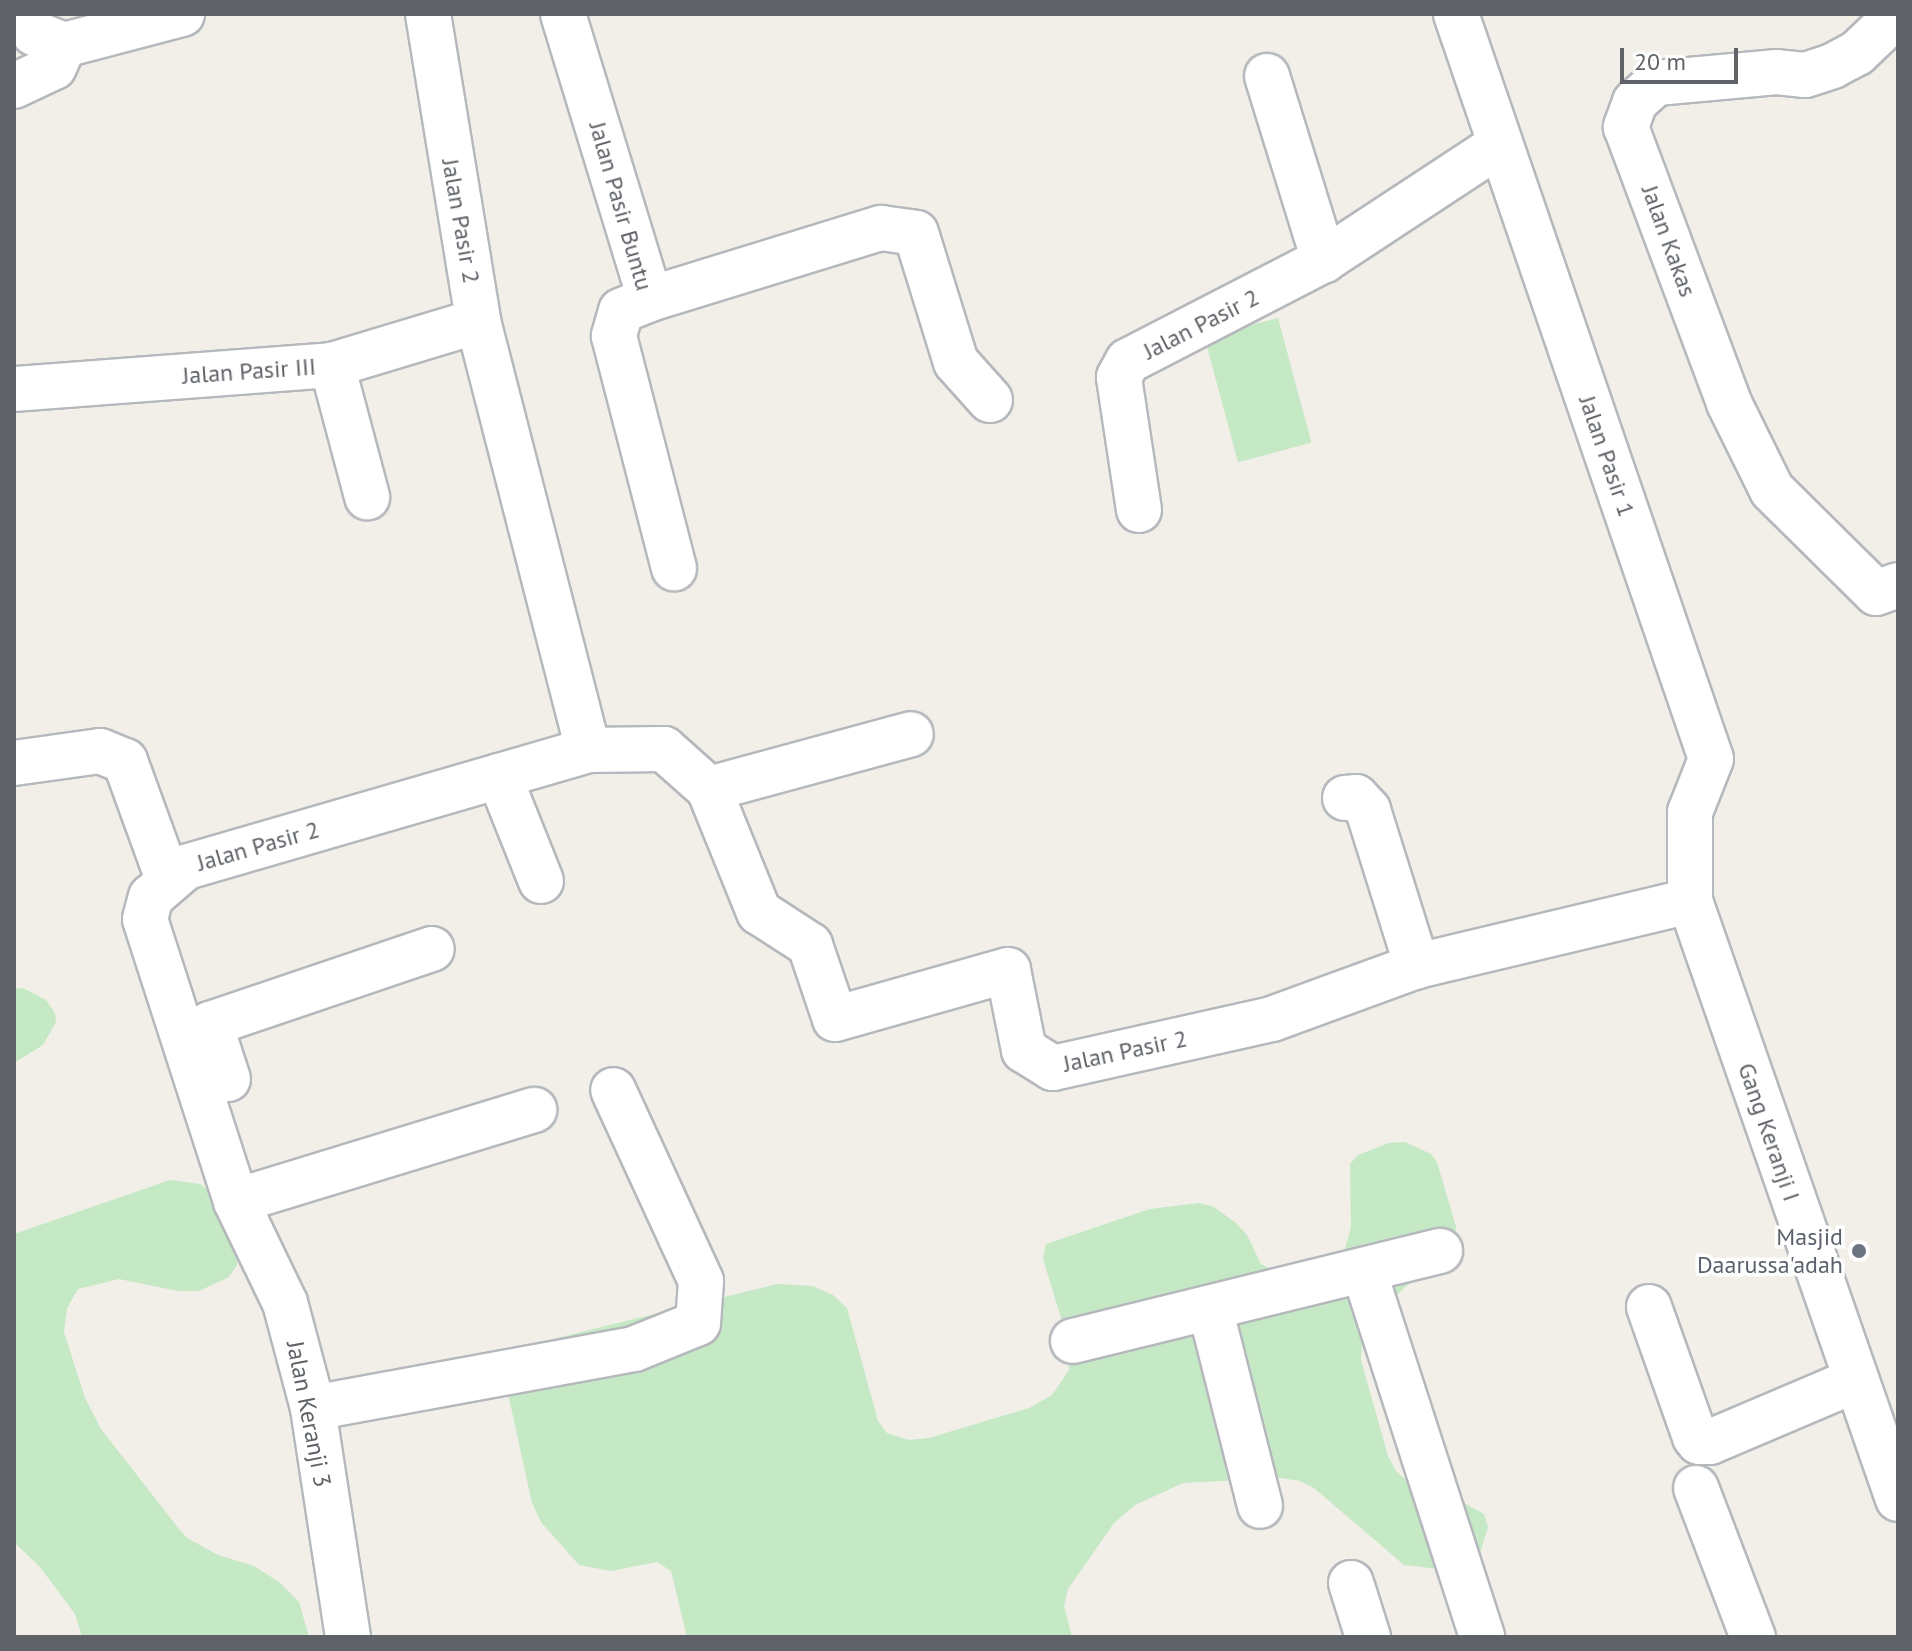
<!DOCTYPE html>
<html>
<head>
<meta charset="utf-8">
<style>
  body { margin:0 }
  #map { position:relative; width:1912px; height:1651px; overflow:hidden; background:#f1efe8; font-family:"PT Sans",sans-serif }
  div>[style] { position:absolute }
  .green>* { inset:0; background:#c5e8c5; transform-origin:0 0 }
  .roads { filter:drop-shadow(2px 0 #b5b8bc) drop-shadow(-2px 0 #b5b8bc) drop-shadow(0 2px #b5b8bc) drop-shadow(0 -2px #b5b8bc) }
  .minor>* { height:44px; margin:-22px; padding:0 22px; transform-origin:22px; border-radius:22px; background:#fff }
  .dots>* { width:22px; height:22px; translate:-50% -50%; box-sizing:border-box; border:4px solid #fff; border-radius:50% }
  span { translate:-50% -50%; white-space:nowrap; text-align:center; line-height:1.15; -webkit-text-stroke:7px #fff; paint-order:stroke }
  .street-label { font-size:24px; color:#5f6368 }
  .worship-label { font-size:24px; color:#5b616d }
  .right { translate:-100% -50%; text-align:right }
  .frame { position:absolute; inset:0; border:16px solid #5f6368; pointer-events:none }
  .scale { position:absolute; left:1620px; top:48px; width:118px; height:36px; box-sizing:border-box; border:4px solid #5f6368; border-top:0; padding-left:10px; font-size:24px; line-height:28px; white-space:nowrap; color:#5f6368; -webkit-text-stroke:6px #fff; paint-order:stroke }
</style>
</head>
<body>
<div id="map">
  <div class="green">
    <i style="left:1278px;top:318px;width:129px;height:76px;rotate:75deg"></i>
    <i style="clip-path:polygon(23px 988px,46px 1000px,55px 1013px,56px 1022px,43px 1045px,14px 1063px,14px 989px)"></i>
    <i style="clip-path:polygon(1405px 1142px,1431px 1154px,1437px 1162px,1456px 1227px,1454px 1241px,1378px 1313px,1362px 1342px,1361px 1360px,1388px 1456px,1396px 1471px,1405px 1479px,1448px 1494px,1484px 1514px,1488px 1527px,1479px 1556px,1447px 1570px,1404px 1565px,1314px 1488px,1300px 1481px,1281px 1478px,1183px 1483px,1135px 1505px,1114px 1523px,1068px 1589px,1064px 1606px,1072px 1637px,687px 1637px,671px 1571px,657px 1562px,611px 1571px,579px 1565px,541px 1522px,532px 1503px,509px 1398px,508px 1375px,514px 1356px,532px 1344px,777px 1284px,813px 1286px,833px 1295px,847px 1308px,878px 1421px,887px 1433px,909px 1440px,929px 1438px,1029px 1408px,1052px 1395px,1069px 1370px,1070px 1347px,1043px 1259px,1046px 1244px,1150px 1209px,1199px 1203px,1214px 1207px,1236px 1223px,1247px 1235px,1261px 1264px,1276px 1272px,1344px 1253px,1351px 1227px,1350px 1164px,1358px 1155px,1389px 1143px)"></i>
    <i style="clip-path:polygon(170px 1180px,200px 1184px,213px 1193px,238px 1245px,237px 1265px,229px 1277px,199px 1291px,178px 1291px,119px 1279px,78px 1289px,67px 1308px,64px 1332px,85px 1398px,101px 1429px,179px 1529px,187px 1538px,218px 1555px,254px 1566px,279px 1582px,299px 1602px,309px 1637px,82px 1637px,75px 1614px,40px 1567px,14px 1542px,14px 1234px)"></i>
  </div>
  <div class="roads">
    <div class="minor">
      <i style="left:27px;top:14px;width:20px;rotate:70deg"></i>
      <i style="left:34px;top:33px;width:32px;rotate:22deg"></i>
      <i style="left:64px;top:45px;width:122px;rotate:-14.7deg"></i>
      <i style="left:428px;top:14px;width:311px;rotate:80.7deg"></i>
      <i style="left:478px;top:321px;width:443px;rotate:75.6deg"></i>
      <i style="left:563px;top:14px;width:298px;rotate:73deg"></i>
      <i style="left:650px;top:299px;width:31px;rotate:158deg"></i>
      <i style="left:621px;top:311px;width:26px;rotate:106deg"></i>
      <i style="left:614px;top:336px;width:240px;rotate:75.5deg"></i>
      <i style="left:1456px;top:14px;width:787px;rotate:71.1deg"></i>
      <i style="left:1711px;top:759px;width:57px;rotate:111.6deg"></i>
      <i style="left:1690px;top:812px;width:89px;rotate:90deg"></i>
      <i style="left:1690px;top:901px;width:633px;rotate:70.82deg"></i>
      <i style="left:1898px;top:14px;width:57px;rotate:136.4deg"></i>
      <i style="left:1857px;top:53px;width:27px;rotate:152deg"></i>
      <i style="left:1833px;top:66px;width:29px;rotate:162deg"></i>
      <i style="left:1805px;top:75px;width:28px;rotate:-174deg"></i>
      <i style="left:1777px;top:72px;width:121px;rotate:174.8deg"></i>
      <i style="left:1656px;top:83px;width:28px;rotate:138deg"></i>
      <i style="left:1635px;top:102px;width:27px;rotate:110deg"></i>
      <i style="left:1626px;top:127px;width:295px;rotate:69.5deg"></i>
      <i style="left:1729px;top:403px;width:97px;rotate:63.7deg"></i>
      <i style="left:1772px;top:490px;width:146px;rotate:44.7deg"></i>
      <i style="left:1876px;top:593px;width:23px;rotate:-20deg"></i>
      <i style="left:1267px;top:76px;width:193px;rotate:72.8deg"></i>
      <i style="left:14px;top:86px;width:44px;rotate:-25.4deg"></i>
      <i style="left:54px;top:67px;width:24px;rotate:-66deg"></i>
      <i style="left:650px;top:299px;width:242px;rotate:-17.1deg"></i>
      <i style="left:881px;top:228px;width:35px;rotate:8deg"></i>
      <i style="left:916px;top:233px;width:135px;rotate:72.8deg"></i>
      <i style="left:956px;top:362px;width:51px;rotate:48.2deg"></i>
      <i style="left:332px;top:365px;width:137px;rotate:75.1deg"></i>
      <i style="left:14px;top:389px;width:319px;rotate:-4.3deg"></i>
      <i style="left:332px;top:365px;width:152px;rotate:-16.8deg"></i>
      <i style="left:1139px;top:510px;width:134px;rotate:-98.6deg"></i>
      <i style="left:1119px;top:377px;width:18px;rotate:-61deg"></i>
      <i style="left:1128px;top:361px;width:220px;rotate:-27.3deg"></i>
      <i style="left:1324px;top:260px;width:209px;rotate:-33.3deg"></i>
      <i style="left:14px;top:763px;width:87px;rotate:-7.9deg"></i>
      <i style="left:100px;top:751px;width:27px;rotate:22deg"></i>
      <i style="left:125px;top:761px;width:126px;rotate:70deg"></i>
      <i style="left:499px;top:776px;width:113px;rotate:68.2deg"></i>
      <i style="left:709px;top:789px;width:209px;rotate:-15.2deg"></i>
      <i style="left:1345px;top:798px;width:11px;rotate:-5deg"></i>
      <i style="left:1356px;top:797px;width:18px;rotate:47deg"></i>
      <i style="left:1368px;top:810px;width:164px;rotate:72.6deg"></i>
      <i style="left:228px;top:1079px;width:58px;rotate:-108.1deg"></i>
      <i style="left:210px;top:1024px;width:234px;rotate:-18.7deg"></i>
      <i style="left:236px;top:1201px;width:312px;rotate:-17deg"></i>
      <i style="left:1364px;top:1271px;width:385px;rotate:72.1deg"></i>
      <i style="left:1649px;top:1307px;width:138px;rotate:70.5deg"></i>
      <i style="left:1695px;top:1437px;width:6px;rotate:51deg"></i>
      <i style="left:1699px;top:1442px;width:11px"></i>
      <i style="left:1710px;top:1442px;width:159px;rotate:-23deg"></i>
      <i style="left:1210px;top:1308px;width:204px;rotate:75.8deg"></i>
      <i style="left:1073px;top:1341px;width:378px;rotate:-13.8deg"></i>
      <i style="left:313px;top:1408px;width:326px;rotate:-10.4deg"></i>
      <i style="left:634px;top:1349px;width:69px;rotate:-22.1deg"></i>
      <i style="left:698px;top:1323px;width:42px;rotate:-85.9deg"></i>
      <i style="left:701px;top:1281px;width:210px;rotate:-114.7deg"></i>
      <i style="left:1696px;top:1488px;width:160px;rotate:69.1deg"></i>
      <i style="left:1351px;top:1583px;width:57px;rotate:72.5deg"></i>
      <i style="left:348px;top:1637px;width:232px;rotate:-98.7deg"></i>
      <i style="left:313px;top:1408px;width:109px;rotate:-104.9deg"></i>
      <i style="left:285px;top:1303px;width:113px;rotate:-115.7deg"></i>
      <i style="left:236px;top:1201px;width:296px;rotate:-107.9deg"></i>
      <i style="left:145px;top:919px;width:23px;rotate:-75deg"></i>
      <i style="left:151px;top:897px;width:46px;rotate:-40.6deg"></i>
      <i style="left:186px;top:867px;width:419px;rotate:-16.2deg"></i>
      <i style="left:588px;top:750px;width:76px;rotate:-0.8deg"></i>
      <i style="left:664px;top:749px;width:60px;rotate:41.6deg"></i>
      <i style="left:709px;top:789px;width:133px;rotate:67.9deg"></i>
      <i style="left:759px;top:912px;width:61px;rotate:32.9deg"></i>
      <i style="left:810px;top:945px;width:78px;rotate:71.3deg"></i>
      <i style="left:835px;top:1019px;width:180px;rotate:-15.8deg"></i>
      <i style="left:1008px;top:970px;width:82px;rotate:78.7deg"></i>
      <i style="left:1024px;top:1050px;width:34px;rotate:32deg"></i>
      <i style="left:1053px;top:1068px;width:224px;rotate:-12.6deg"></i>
      <i style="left:1272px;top:1019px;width:154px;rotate:-20.1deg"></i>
      <i style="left:1417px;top:966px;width:281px;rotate:-13.4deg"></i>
    </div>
  </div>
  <div class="dots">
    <i style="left:1859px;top:1251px;background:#6b7280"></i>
  </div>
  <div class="street-label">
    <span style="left:621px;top:206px;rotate:74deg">Jalan Pasir Buntu</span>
    <span style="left:461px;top:221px;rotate:80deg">Jalan Pasir 2</span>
    <span style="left:1669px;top:241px;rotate:70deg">Jalan Kakas</span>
    <span style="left:1201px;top:324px;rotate:-27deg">Jalan Pasir 2</span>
    <span style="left:249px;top:371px;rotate:-4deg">Jalan Pasir III</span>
    <span style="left:1607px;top:456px;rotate:71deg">Jalan Pasir 1</span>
    <span style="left:258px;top:846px;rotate:-16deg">Jalan Pasir 2</span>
    <span style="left:1125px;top:1051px;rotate:-12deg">Jalan Pasir 2</span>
    <span style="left:1769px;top:1132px;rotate:71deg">Gang Keranji I</span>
    <span style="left:309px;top:1414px;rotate:79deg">Jalan Keranji 3</span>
  </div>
  <div class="worship-label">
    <span class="right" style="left:1843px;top:1251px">Masjid<br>Daarussa'adah</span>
  </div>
  <div class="frame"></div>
  <div class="scale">20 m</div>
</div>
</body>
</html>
